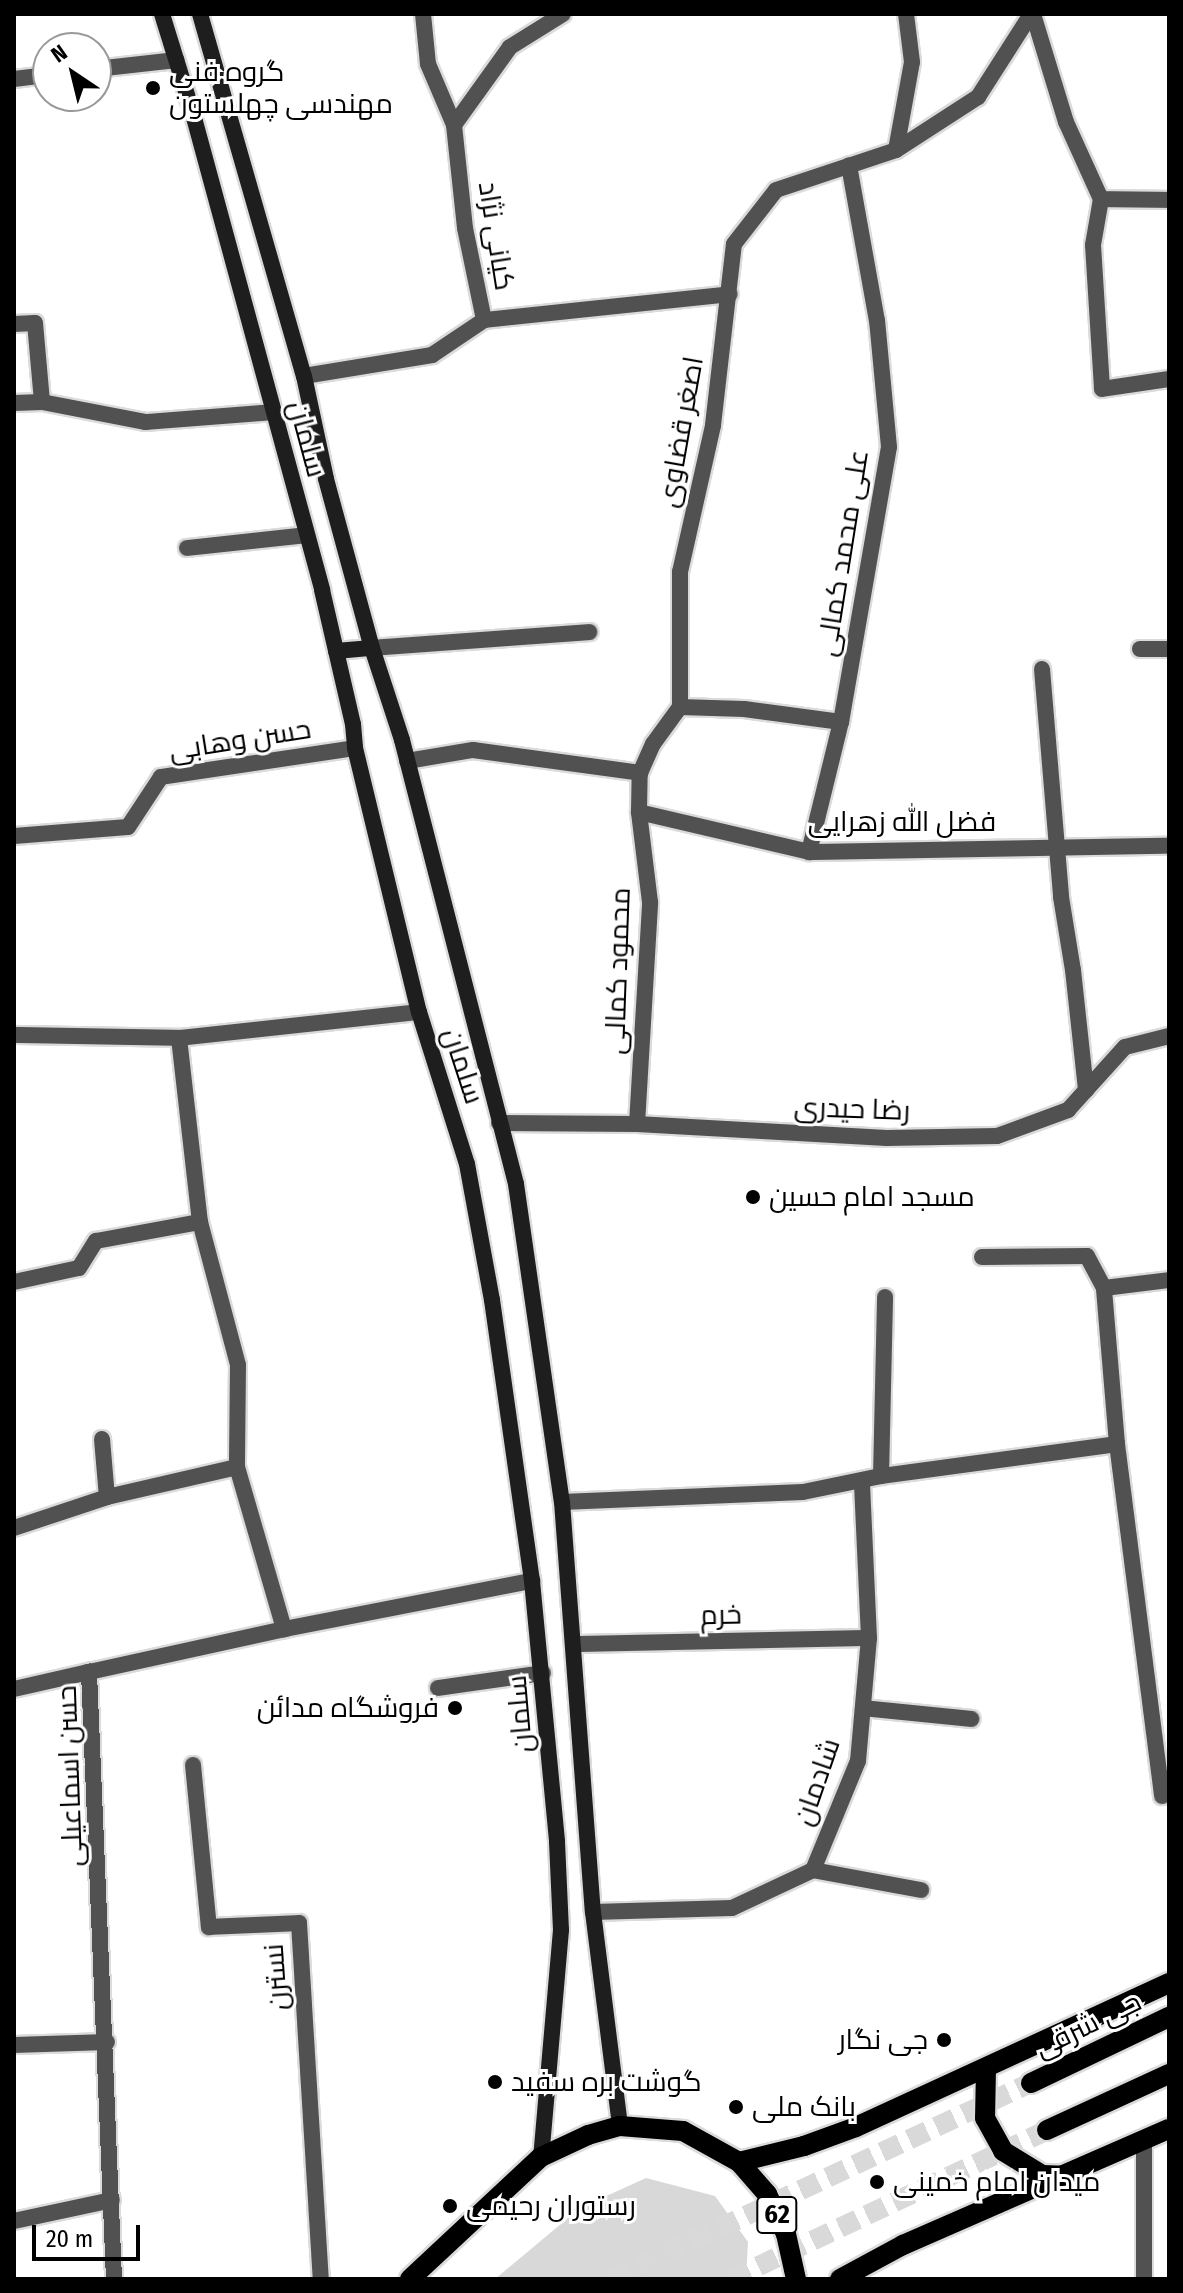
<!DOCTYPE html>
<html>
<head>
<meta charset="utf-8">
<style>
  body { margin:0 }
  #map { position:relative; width:1183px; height:2293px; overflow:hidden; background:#fff; font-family:"Fira Sans Condensed",Cairo,sans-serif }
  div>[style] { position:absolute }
  .green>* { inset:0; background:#d8d8d8 }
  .primary-tunnel>* { height:20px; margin-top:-10px; transform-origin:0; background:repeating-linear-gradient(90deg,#d9d9d9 0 20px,transparent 0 30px) }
  .roads { filter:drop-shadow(2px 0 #dbdbdb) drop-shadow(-2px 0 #dbdbdb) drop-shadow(0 2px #dbdbdb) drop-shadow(0 -2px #dbdbdb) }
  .street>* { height:16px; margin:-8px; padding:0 8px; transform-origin:8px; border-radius:8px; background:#515151 }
  .secondary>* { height:16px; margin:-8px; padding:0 8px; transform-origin:8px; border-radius:8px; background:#1e1e1e }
  .primary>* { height:20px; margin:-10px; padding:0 10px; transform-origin:10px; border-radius:10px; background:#000 }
  .dots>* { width:22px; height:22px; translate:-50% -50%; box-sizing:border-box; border:4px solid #fff; border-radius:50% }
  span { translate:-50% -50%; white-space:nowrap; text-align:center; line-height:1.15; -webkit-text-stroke:6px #fff; paint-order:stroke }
  .shield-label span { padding:2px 6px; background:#fff; border:2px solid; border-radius:6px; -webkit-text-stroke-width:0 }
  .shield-label { font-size:26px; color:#000; font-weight:700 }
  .poi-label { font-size:28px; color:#000 }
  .left { translate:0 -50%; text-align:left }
  .right { translate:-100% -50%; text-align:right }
  .street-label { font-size:28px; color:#000 }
  .frame { position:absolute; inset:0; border:16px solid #000; pointer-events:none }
  .north { position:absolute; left:32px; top:32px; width:80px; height:80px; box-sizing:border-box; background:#fff; border:2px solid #999; border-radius:50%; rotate:325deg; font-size:22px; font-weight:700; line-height:32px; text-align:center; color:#000 }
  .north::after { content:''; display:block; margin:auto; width:28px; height:36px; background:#000; clip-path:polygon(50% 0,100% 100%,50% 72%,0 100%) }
  .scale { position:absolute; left:32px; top:2225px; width:108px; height:36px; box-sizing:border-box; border:4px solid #000; border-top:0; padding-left:10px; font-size:24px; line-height:28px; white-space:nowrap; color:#000; -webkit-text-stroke:6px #fff; paint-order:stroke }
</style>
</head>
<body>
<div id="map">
  <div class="green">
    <i style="clip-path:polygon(646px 2178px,715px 2196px,748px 2242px,746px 2279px,495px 2279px,580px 2208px)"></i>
  </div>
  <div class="primary-tunnel">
    <i style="left:610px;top:2279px;width:464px;rotate:-25deg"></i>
    <i style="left:731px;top:2279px;width:349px;rotate:-25.2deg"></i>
  </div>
  <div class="roads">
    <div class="street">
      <i style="left:423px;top:14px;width:50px;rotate:84.3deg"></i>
      <i style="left:428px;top:64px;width:66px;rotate:66.9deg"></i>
      <i style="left:1033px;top:14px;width:113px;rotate:73deg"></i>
      <i style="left:1066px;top:122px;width:85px;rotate:65.6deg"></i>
      <i style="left:1101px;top:199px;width:47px;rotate:99.9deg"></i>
      <i style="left:1093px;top:245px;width:144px;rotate:86.4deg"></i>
      <i style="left:1102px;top:389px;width:68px;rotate:-8.5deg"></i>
      <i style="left:96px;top:69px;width:81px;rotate:-6.4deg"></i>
      <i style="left:14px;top:79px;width:34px;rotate:-7deg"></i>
      <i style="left:896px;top:150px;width:89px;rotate:-79.7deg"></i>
      <i style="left:912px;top:62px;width:48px;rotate:-97.1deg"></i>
      <i style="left:1101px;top:199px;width:68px;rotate:0.8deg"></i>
      <i style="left:484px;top:320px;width:247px;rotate:-6deg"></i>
      <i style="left:14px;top:324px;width:21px;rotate:-3deg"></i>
      <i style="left:35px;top:323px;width:79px;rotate:84.9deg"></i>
      <i style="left:304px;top:376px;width:130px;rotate:-9.3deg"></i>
      <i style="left:432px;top:355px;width:63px;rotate:-33.9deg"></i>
      <i style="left:484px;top:320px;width:94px;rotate:-101.7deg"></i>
      <i style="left:465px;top:228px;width:104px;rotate:-96.1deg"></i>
      <i style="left:454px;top:125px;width:96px;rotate:-54.3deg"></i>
      <i style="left:510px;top:47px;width:62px;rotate:-31.9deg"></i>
      <i style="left:14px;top:403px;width:28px;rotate:-2deg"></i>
      <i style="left:42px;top:402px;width:106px;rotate:10.9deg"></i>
      <i style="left:146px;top:422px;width:127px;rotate:-4.5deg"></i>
      <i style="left:187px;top:548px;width:120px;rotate:-6.2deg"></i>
      <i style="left:372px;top:648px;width:218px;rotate:-4.2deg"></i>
      <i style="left:1140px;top:649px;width:29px"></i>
      <i style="left:1042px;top:669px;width:229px;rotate:85.2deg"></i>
      <i style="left:1061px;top:897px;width:74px;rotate:80.7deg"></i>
      <i style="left:1073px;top:970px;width:121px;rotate:83.8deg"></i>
      <i style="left:680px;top:707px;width:64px;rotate:1.8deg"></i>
      <i style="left:744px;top:709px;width:98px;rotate:7.6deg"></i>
      <i style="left:407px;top:761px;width:67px;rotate:-9.5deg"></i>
      <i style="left:473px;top:750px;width:169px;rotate:7.8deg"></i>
      <i style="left:640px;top:773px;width:32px;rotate:-66deg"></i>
      <i style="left:653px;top:744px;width:46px;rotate:-53.9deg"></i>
      <i style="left:680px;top:707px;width:135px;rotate:-90deg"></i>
      <i style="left:680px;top:572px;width:151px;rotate:-77.3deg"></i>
      <i style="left:713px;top:425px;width:182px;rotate:-83.4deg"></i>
      <i style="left:734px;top:244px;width:68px;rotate:-52.1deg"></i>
      <i style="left:776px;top:190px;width:126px;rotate:-18.4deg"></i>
      <i style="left:896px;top:150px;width:98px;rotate:-32.9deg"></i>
      <i style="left:978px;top:97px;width:98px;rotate:-57.4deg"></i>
      <i style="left:639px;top:812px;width:175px;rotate:13.2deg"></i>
      <i style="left:809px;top:852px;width:360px;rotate:-1deg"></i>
      <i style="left:14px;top:836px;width:114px;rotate:-4.5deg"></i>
      <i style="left:128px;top:827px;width:60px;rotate:-56.6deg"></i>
      <i style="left:161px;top:777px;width:196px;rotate:-8.5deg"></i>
      <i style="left:809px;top:852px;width:134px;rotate:-76.2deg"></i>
      <i style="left:841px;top:722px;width:279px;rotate:-80.1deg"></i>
      <i style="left:889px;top:447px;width:127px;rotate:-95.4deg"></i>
      <i style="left:877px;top:321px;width:158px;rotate:-100.2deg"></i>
      <i style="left:14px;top:1035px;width:165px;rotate:1deg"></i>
      <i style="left:179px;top:1038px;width:185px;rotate:83.5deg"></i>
      <i style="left:200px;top:1222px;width:148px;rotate:75.1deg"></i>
      <i style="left:238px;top:1365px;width:102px;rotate:90.6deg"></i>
      <i style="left:237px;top:1467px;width:169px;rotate:73.8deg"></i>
      <i style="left:179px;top:1038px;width:241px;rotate:-6.2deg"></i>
      <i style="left:499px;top:1123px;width:138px;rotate:0.4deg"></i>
      <i style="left:637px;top:1124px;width:250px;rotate:3.2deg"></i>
      <i style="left:887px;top:1138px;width:110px;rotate:-1deg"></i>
      <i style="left:997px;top:1136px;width:76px;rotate:-20.1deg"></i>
      <i style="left:1068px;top:1110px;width:85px;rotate:-47.9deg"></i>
      <i style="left:1125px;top:1047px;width:45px;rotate:-14deg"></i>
      <i style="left:637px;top:1124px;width:222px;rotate:-86.6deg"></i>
      <i style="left:650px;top:902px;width:91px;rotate:-97deg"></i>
      <i style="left:639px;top:812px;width:39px;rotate:-89deg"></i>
      <i style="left:982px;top:1257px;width:105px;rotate:-0.5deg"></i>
      <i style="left:1087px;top:1256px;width:36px;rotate:62deg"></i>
      <i style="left:14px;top:1282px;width:66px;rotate:-12.2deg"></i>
      <i style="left:79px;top:1268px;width:32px;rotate:-58deg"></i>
      <i style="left:96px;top:1241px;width:106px;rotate:-10.4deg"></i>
      <i style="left:102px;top:1439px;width:58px;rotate:85.1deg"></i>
      <i style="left:1117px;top:1444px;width:355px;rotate:82.7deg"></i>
      <i style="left:881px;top:1476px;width:179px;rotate:-88.7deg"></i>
      <i style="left:562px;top:1502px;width:241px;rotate:-2.4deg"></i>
      <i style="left:803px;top:1492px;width:80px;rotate:-11.6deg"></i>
      <i style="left:881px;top:1476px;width:238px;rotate:-7.7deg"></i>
      <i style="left:1117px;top:1444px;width:157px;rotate:-94.8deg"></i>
      <i style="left:1104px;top:1288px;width:65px;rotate:-7deg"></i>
      <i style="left:14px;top:1528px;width:98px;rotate:-18.4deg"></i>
      <i style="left:107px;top:1497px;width:133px;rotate:-13deg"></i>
      <i style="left:575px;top:1644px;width:294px;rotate:-1.2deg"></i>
      <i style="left:438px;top:1688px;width:106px;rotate:-8.1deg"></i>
      <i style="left:14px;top:1689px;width:77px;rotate:-12.8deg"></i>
      <i style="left:863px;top:1708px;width:109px;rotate:5.8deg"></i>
      <i style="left:193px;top:1765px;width:163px;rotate:84.4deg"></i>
      <i style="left:209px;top:1927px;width:90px;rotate:-2.5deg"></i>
      <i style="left:299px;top:1923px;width:357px;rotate:86.5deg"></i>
      <i style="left:813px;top:1870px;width:110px;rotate:10.5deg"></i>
      <i style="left:593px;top:1912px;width:139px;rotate:-1.6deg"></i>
      <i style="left:732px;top:1908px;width:89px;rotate:-25.1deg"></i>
      <i style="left:813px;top:1870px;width:118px;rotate:-67.6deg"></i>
      <i style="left:858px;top:1761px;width:123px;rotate:-84.9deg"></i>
      <i style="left:869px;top:1638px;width:156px;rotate:-92.6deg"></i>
      <i style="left:14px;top:2045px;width:93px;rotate:-1.8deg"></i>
      <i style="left:14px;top:2221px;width:100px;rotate:-12.1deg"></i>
      <i style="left:114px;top:2279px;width:608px;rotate:-92.36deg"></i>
      <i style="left:89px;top:1672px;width:200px;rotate:-12.4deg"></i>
      <i style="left:284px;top:1629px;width:253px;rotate:-11deg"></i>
      <i style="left:1144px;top:2279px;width:138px;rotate:-90deg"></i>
    </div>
    <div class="secondary">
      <i style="left:162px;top:14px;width:105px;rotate:72.8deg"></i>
      <i style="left:193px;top:114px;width:493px;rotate:74.8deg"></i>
      <i style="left:322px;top:590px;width:138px;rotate:77deg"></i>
      <i style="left:353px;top:724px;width:24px;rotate:85deg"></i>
      <i style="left:355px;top:748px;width:272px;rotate:76.4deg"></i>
      <i style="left:419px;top:1012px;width:159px;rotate:72.5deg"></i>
      <i style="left:467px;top:1164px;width:138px;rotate:79.6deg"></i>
      <i style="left:492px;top:1300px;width:284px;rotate:81.9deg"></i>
      <i style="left:532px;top:1581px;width:262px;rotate:84.5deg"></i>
      <i style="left:557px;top:1842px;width:88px;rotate:87.4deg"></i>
      <i style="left:561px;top:1930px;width:228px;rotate:95deg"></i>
      <i style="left:200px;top:14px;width:377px;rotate:74deg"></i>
      <i style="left:304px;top:376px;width:105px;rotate:77.9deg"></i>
      <i style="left:326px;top:479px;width:175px;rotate:74.8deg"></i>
      <i style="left:372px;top:648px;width:97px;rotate:71.9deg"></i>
      <i style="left:402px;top:740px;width:458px;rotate:75.6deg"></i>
      <i style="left:516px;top:1184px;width:321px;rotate:81.8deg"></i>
      <i style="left:562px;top:1502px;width:411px;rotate:85.7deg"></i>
      <i style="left:593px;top:1912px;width:216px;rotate:82.8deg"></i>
      <i style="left:336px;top:651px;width:36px;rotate:-5deg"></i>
    </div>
    <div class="primary">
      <i style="left:986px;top:2068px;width:50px;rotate:91.1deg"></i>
      <i style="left:985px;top:2118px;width:38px;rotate:61deg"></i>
      <i style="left:1003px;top:2151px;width:46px;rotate:31.6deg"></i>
      <i style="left:1042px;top:2175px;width:23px;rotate:2deg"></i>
      <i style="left:1031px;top:2083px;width:153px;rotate:-25.6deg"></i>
      <i style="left:1047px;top:2130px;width:134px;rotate:-24.7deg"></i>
      <i style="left:739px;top:2162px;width:67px;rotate:-13.8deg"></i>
      <i style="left:804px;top:2146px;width:55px;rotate:-20.1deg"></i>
      <i style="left:856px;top:2127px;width:345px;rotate:-24.7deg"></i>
      <i style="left:410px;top:2279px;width:179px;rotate:-43deg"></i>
      <i style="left:541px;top:2157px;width:52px;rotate:-25.1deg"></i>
      <i style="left:588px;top:2135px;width:33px;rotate:-16deg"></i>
      <i style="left:620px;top:2126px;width:63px;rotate:4.5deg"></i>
      <i style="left:683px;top:2131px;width:64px;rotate:29deg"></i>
      <i style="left:739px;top:2162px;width:43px;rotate:48.8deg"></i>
      <i style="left:767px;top:2194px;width:44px;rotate:64.6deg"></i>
      <i style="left:786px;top:2234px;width:46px;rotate:77.5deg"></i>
      <i style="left:840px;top:2279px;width:72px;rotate:-28.4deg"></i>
      <i style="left:903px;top:2245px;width:290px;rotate:-23.6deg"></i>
    </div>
  </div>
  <div class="dots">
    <i style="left:153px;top:88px;background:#000"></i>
    <i style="left:753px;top:1197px;background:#000"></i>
    <i style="left:455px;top:1708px;background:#000"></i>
    <i style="left:944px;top:2040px;background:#000"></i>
    <i style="left:495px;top:2082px;background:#000"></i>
    <i style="left:736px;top:2107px;background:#000"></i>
    <i style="left:877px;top:2182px;background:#000"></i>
    <i style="left:450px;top:2206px;background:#000"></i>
  </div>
  <div class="shield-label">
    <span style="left:777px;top:2215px">62</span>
  </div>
  <div class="poi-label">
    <span class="left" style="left:169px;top:88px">گروه فنی<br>مهندسی چهلستون</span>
    <span class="left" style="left:769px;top:1197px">مسجد امام حسین</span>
    <span class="right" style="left:439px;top:1708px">فروشگاه مدائن</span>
    <span class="right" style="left:928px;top:2040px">جی نگار</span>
    <span class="left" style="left:511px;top:2082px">گوشت بره سفید</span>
    <span class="left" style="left:752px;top:2107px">بانک ملی</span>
    <span class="left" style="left:893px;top:2182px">میدان امام خمینی</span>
    <span class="left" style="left:466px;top:2206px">رستوران رحیمی</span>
  </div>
  <div class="street-label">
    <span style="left:496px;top:236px;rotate:81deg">کیانی نژاد</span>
    <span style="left:681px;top:432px;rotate:-80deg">اصغر قضاوی</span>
    <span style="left:307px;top:439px;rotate:75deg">سلمان</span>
    <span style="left:843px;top:553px;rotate:-81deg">علی محمد کمالی</span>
    <span style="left:240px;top:740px;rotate:-9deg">حسن وهابی</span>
    <span style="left:902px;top:822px">فضل الله زهرایی</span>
    <span style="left:618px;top:971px;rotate:-88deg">محمود کمالی</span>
    <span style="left:463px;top:1066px;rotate:72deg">سلمان</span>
    <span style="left:852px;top:1109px;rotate:2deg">رضا حیدری</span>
    <span style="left:721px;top:1615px;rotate:-1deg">خرم</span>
    <span style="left:520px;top:1714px;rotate:-95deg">سلمان</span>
    <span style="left:70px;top:1776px;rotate:-92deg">حسن اسماعیلی</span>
    <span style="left:817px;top:1782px;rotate:-71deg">شادمان</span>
    <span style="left:276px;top:1977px;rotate:-94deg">نسترن</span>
    <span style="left:1088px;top:2025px;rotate:-26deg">جی شرقی</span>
  </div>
  <div class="frame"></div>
  <div class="north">N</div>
  <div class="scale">20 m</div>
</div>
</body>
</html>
